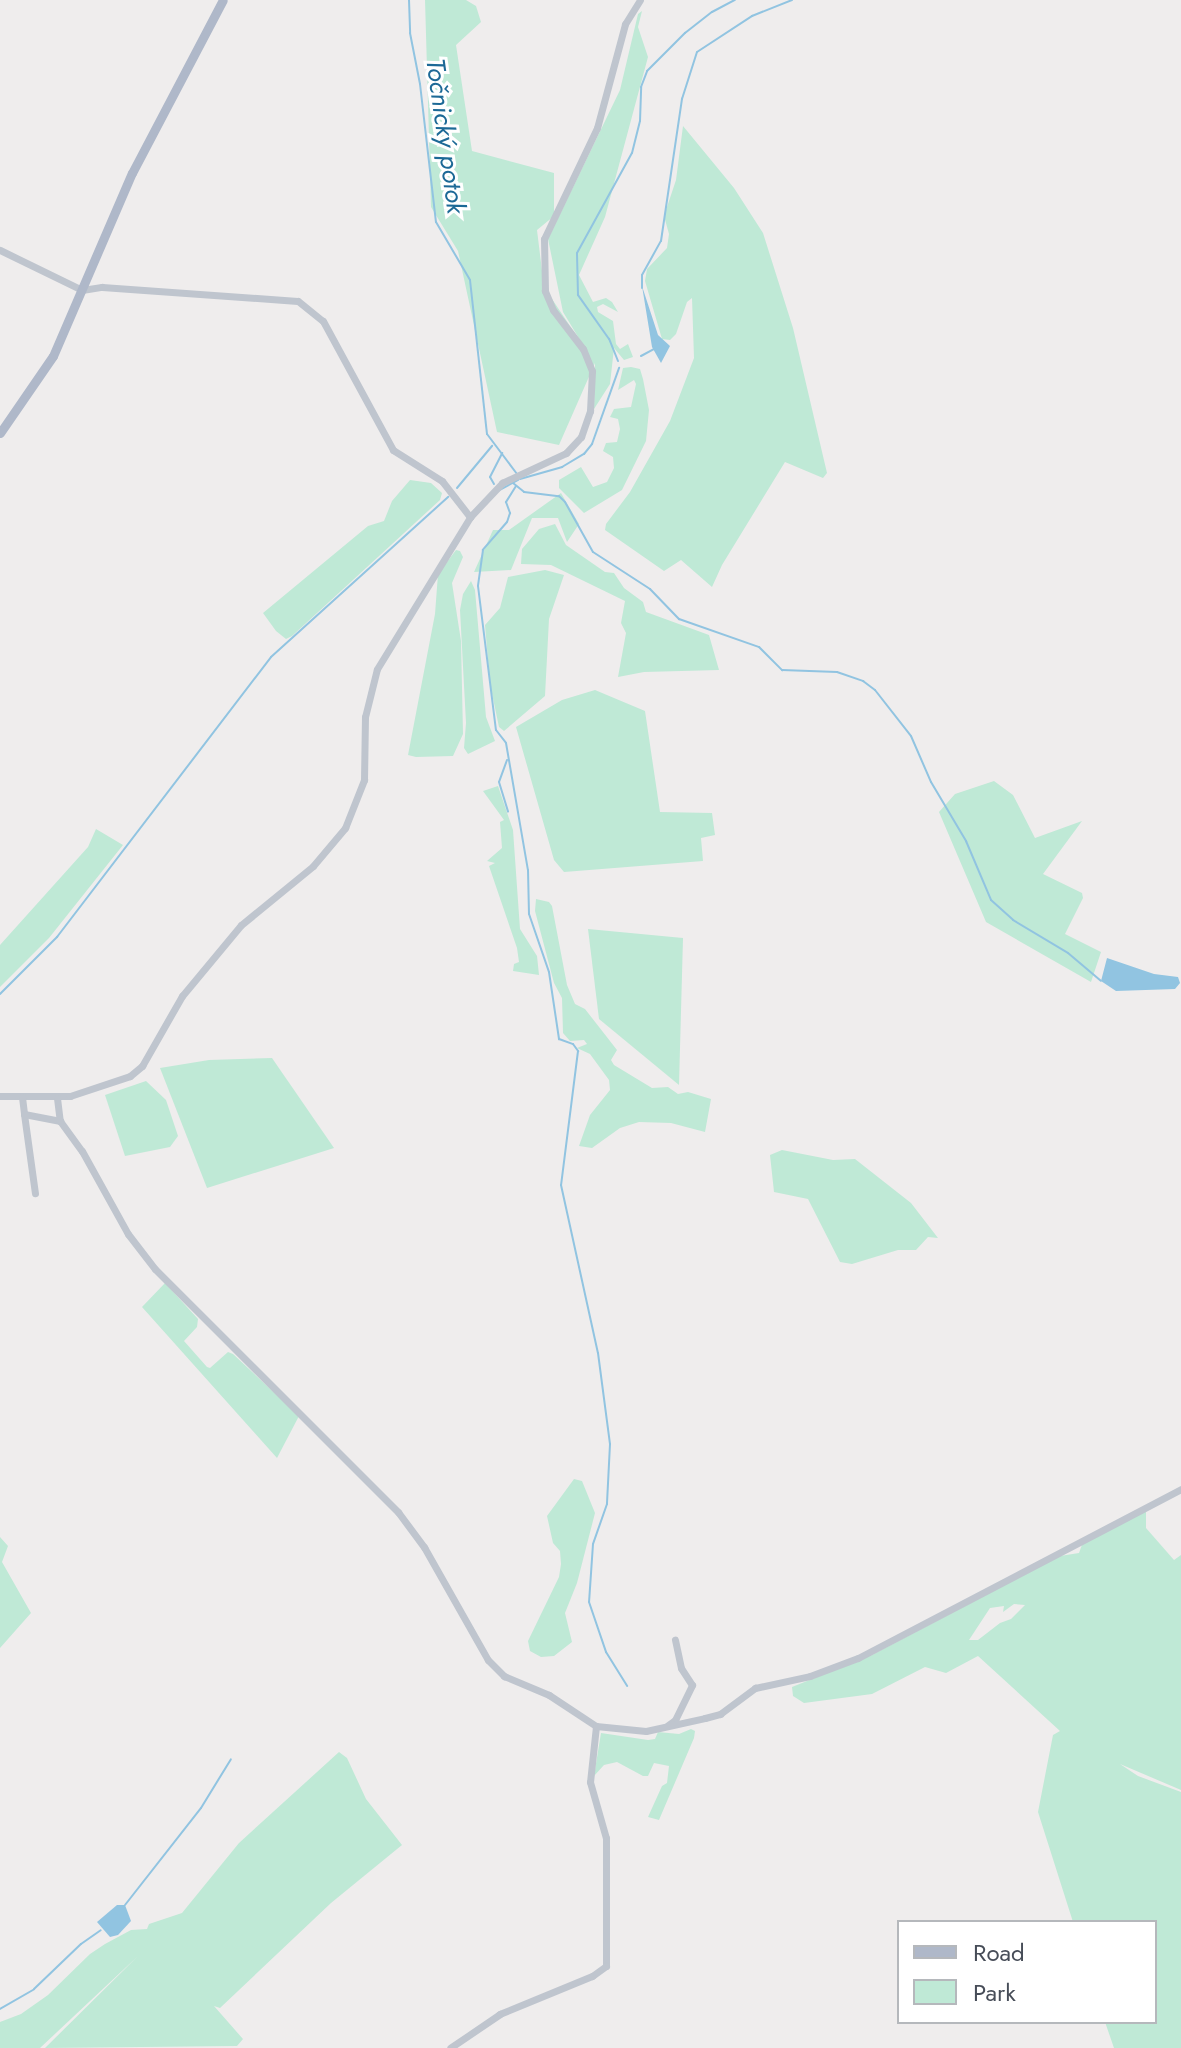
<!DOCTYPE html>
<html>
<head>
<meta charset="utf-8">
<style>
  body { margin:0 }
  #map { position:relative; width:1181px; height:2048px; overflow:hidden; background:#efeded; font-family:Jost,sans-serif }
  div>[style] { position:absolute }
  .green>* { inset:0; background:#bfe9d6 }
  .water>* { inset:0; background:#91c4e1 }
  .stream>* { height:2px; margin:-1px; padding:0 1px; transform-origin:1px; border-radius:1px; background:#91c4e1 }
  .minor>* { height:7px; margin:-3.5px; padding:0 3.5px; transform-origin:3.5px; border-radius:3.5px; background:#bfc5ce }
  .major>* { height:9px; margin:-4.5px; padding:0 4.5px; transform-origin:4.5px; border-radius:4.5px; background:#afb8c9 }
  span { translate:-50% -50%; white-space:nowrap; text-align:center; line-height:1.15; -webkit-text-stroke:6px #fff; paint-order:stroke }
  .water-label { font-size:26px; color:#1c6996; font-style:italic }
  .legend { position:absolute; left:897px; top:1920px; width:260px; height:104px; box-sizing:border-box; background:#fff; border:2px solid #b5b8bc; margin:0; padding:10px 14px; list-style:none; font-size:24px; color:#474d58 }
  .legend li { display:flex; align-items:center; gap:16px; height:40px }
  .legend b { width:40px; border:2px solid #b5b8bc }
</style>
</head>
<body>
<div id="map">
  <div class="green">
    <i style="clip-path:polygon(425px 0,466px 0,476px 6px,481px 22px,456px 45px,472px 151px,554px 173px,554px 216px,537px 230px,544px 287px,586px 350px,563px 312px,548px 239px,620px 90px,638px 14px,642px 11px,638px 27px,648px 57px,605px 217px,579px 275px,593px 302px,606px 298px,612px 302px,618px 312px,603px 304px,597px 307px,598px 312px,613px 321px,616px 344px,620px 349px,628px 344px,633px 357px,624px 360px,614px 348px,610px 384px,594px 409px,595px 363px,559px 445px,497px 432px,458px 251px,431px 207px)"></i>
    <i style="clip-path:polygon(683px 126px,734px 188px,763px 233px,793px 328px,827px 473px,823px 478px,785px 462px,722px 565px,712px 587px,681px 560px,664px 571px,605px 530px,606px 524px,630px 492px,670px 421px,694px 358px,692px 298px,687px 302px,676px 334px,670px 340px,662px 339px,645px 281px,647px 269px,667px 248px,669px 234px,664px 216px,676px 180px)"></i>
    <i style="clip-path:polygon(631px 367px,640px 369px,643px 379px,649px 410px,646px 441px,622px 490px,584px 513px,559px 488px,559px 480px,581px 467px,593px 487px,607px 482px,614px 468px,613px 457px,603px 451px,606px 443px,617px 442px,620px 429px,618px 419px,610px 417px,614px 409px,631px 407px,636px 384px,634px 380px,618px 390px,623px 368px)"></i>
    <i style="clip-path:polygon(410px 480px,431px 483px,442px 493px,440px 500px,292px 636px,286px 639px,276px 631px,263px 613px,368px 526px,384px 521px,392px 501px)"></i>
    <i style="clip-path:polygon(561px 493px,579px 524px,567px 542px,558px 518px,532px 518px,511px 570px,474px 572px,493px 530px,509px 530px)"></i>
    <i style="clip-path:polygon(555px 524px,566px 545px,605px 572px,614px 573px,624px 588px,643px 602px,646px 612px,709px 635px,719px 670px,644px 672px,618px 677px,626px 633px,621px 623px,625px 601px,551px 565px,521px 564px,522px 549px,539px 529px)"></i>
    <i style="clip-path:polygon(456px 550px,460px 551px,463px 557px,452px 583px,461px 641px,463px 734px,453px 756px,416px 757px,408px 755px,435px 614px,438px 574px)"></i>
    <i style="clip-path:polygon(545px 570px,564px 575px,549px 619px,545px 696px,504px 731px,499px 727px,490px 684px,485px 625px,500px 608px,508px 577px)"></i>
    <i style="clip-path:polygon(471px 581px,475px 590px,486px 717px,495px 741px,468px 754px,464px 748px,466px 723px,460px 610px,463px 594px)"></i>
    <i style="clip-path:polygon(595px 690px,645px 711px,660px 812px,712px 813px,715px 835px,701px 838px,703px 861px,564px 872px,554px 860px,516px 727px,562px 700px)"></i>
    <i style="clip-path:polygon(994px 781px,1013px 795px,1035px 838px,1082px 821px,1043px 874px,1082px 893px,1083px 898px,1065px 934px,1101px 952px,1091px 982px,986px 922px,939px 812px,955px 794px)"></i>
    <i style="clip-path:polygon(498px 786px,513px 830px,520px 929px,537px 956px,539px 975px,513px 971px,514px 964px,519px 962px,517px 948px,489px 866px,495px 863px,487px 861px,502px 848px,500px 822px,504px 820px,483px 791px)"></i>
    <i style="clip-path:polygon(96px 829px,123px 845px,49px 938px,0 987px,0 945px,88px 847px)"></i>
    <i style="clip-path:polygon(536px 899px,549px 902px,552px 906px,567px 985px,575px 1004px,585px 1009px,617px 1050px,611px 1060px,614px 1065px,652px 1088px,668px 1087px,678px 1094px,688px 1092px,711px 1099px,705px 1132px,671px 1123px,639px 1122px,620px 1128px,592px 1148px,579px 1146px,590px 1115px,610px 1090px,609px 1080px,590px 1054px,577px 1048px,587px 1044px,584px 1040px,570px 1041px,563px 1033px,562px 998px,554px 983px,535px 911px)"></i>
    <i style="clip-path:polygon(588px 929px,683px 938px,679px 1085px,599px 1019px)"></i>
    <i style="clip-path:polygon(272px 1058px,334px 1148px,207px 1188px,160px 1068px,209px 1060px)"></i>
    <i style="clip-path:polygon(146px 1081px,166px 1100px,178px 1136px,170px 1147px,125px 1156px,105px 1095px)"></i>
    <i style="clip-path:polygon(782px 1150px,833px 1160px,855px 1159px,911px 1203px,938px 1238px,928px 1237px,916px 1250px,898px 1250px,852px 1264px,840px 1262px,808px 1199px,774px 1192px,770px 1155px)"></i>
    <i style="clip-path:polygon(165px 1283px,198px 1319px,197px 1327px,184px 1341px,207px 1367px,210px 1368px,228px 1352px,233px 1354px,299px 1416px,277px 1458px,142px 1307px)"></i>
    <i style="clip-path:polygon(574px 1479px,582px 1481px,595px 1513px,577px 1583px,565px 1613px,572px 1642px,554px 1656px,541px 1657px,530px 1651px,528px 1641px,559px 1577px,561px 1564px,560px 1551px,553px 1543px,547px 1516px)"></i>
    <i style="clip-path:polygon(evenodd,1146px 1509px,1146px 1528px,1174px 1560px,1181px 1555px,1181px 1790px,1120px 1764px,1138px 1776px,1181px 1792px,1181px 2048px,1114px 2048px,1105px 2022px,1155px 2022px,1155px 1922px,1073px 1922px,1038px 1812px,1053px 1735px,1060px 1731px,978px 1656px,946px 1673px,925px 1667px,872px 1694px,804px 1703px,793px 1696px,792px 1687px,872px 1655px,1060px 1556px,1079px 1553px,1083px 1542px,1146px 1509px,1014px 1604px,1025px 1605px,1011px 1619px,1000px 1623px,978px 1640px,969px 1640px,990px 1608px,1004px 1606px,1003px 1612px,1014px 1604px)"></i>
    <i style="clip-path:polygon(0 1537px,8px 1546px,2px 1562px,31px 1613px,0 1648px)"></i>
    <i style="clip-path:polygon(691px 1729px,695px 1731px,694px 1738px,659px 1820px,648px 1817px,662px 1786px,667px 1783px,669px 1766px,654px 1763px,648px 1776px,643px 1776px,617px 1762px,604px 1765px,594px 1776px,601px 1733px,648px 1740px,655px 1739px,658px 1732px,679px 1734px)"></i>
    <i style="clip-path:polygon(339px 1752px,347px 1758px,366px 1799px,402px 1845px,331px 1903px,220px 2008px,214px 2006px,243px 2039px,237px 2046px,45px 2048px,138px 1956px,40px 2048px,0 2048px,0 2022px,21px 2014px,48px 1995px,90px 1954px,105px 1944px,131px 1930px,147px 1929px,149px 1924px,182px 1913px,239px 1843px)"></i>
  </div>
  <div class="water">
    <i style="clip-path:polygon(642px 286px,658px 335px,670px 346px,661px 363px,652px 347px)"></i>
    <i style="clip-path:polygon(1107px 958px,1154px 974px,1178px 977px,1180px 983px,1175px 989px,1116px 991px,1101px 981px)"></i>
    <i style="clip-path:polygon(117px 1905px,125px 1905px,131px 1921px,118px 1935px,110px 1937px,97px 1922px)"></i>
  </div>
  <div class="stream">
    <i style="left:409px;top:0;width:33px;rotate:88deg"></i>
    <i style="left:410px;top:33px;width:52px;rotate:78.9deg"></i>
    <i style="left:420px;top:84px;width:139px;rotate:83.4deg"></i>
    <i style="left:436px;top:222px;width:67px;rotate:59.6deg"></i>
    <i style="left:470px;top:280px;width:155px;rotate:83.7deg"></i>
    <i style="left:487px;top:434px;width:50px;rotate:53.1deg"></i>
    <i style="left:642px;top:288px;width:13px;rotate:-90deg"></i>
    <i style="left:642px;top:275px;width:39px;rotate:-61deg"></i>
    <i style="left:661px;top:241px;width:144px;rotate:-81.6deg"></i>
    <i style="left:682px;top:99px;width:49px;rotate:-72.3deg"></i>
    <i style="left:697px;top:52px;width:66px;rotate:-33.2deg"></i>
    <i style="left:752px;top:16px;width:43px;rotate:-21.8deg"></i>
    <i style="left:641px;top:356px;width:15px;rotate:-28deg"></i>
    <i style="left:618px;top:361px;width:24px;rotate:-112deg"></i>
    <i style="left:609px;top:339px;width:54px;rotate:-125.2deg"></i>
    <i style="left:578px;top:295px;width:42px;rotate:-91.4deg"></i>
    <i style="left:577px;top:253px;width:114px;rotate:-61.2deg"></i>
    <i style="left:632px;top:153px;width:33px;rotate:-76deg"></i>
    <i style="left:640px;top:121px;width:34px;rotate:-88deg"></i>
    <i style="left:641px;top:87px;width:17px;rotate:-69deg"></i>
    <i style="left:647px;top:71px;width:54px;rotate:-45deg"></i>
    <i style="left:685px;top:33px;width:34px;rotate:-38deg"></i>
    <i style="left:712px;top:12px;width:26px;rotate:-28deg"></i>
    <i style="left:520px;top:479px;width:44px;rotate:-15.9deg"></i>
    <i style="left:562px;top:467px;width:26px;rotate:-31deg"></i>
    <i style="left:584px;top:454px;width:13px;rotate:-51deg"></i>
    <i style="left:592px;top:444px;width:81px;rotate:-70.4deg"></i>
    <i style="left:513px;top:483px;width:14px;rotate:39deg"></i>
    <i style="left:524px;top:492px;width:35px;rotate:7deg"></i>
    <i style="left:559px;top:496px;width:8px;rotate:45deg"></i>
    <i style="left:565px;top:502px;width:57px;rotate:60.8deg"></i>
    <i style="left:593px;top:552px;width:68px;rotate:33deg"></i>
    <i style="left:650px;top:589px;width:42px;rotate:46deg"></i>
    <i style="left:679px;top:619px;width:85px;rotate:19.3deg"></i>
    <i style="left:759px;top:647px;width:33px;rotate:45deg"></i>
    <i style="left:782px;top:670px;width:55px;rotate:2.1deg"></i>
    <i style="left:837px;top:672px;width:28px;rotate:19deg"></i>
    <i style="left:863px;top:681px;width:15px;rotate:37deg"></i>
    <i style="left:875px;top:690px;width:58px;rotate:52deg"></i>
    <i style="left:911px;top:736px;width:50px;rotate:66.5deg"></i>
    <i style="left:931px;top:782px;width:69px;rotate:59.3deg"></i>
    <i style="left:966px;top:841px;width:64px;rotate:67deg"></i>
    <i style="left:991px;top:900px;width:30px;rotate:42deg"></i>
    <i style="left:1013px;top:920px;width:64px;rotate:31deg"></i>
    <i style="left:1068px;top:953px;width:43px;rotate:40.3deg"></i>
    <i style="left:494px;top:484px;width:8px;rotate:-120deg"></i>
    <i style="left:490px;top:477px;width:27px;rotate:-63deg"></i>
    <i style="left:516px;top:486px;width:19px;rotate:122deg"></i>
    <i style="left:506px;top:502px;width:12px;rotate:70deg"></i>
    <i style="left:510px;top:513px;width:9px;rotate:108deg"></i>
    <i style="left:507px;top:522px;width:37px;rotate:131deg"></i>
    <i style="left:483px;top:550px;width:36px;rotate:98deg"></i>
    <i style="left:478px;top:586px;width:145px;rotate:82.9deg"></i>
    <i style="left:496px;top:730px;width:16px;rotate:52deg"></i>
    <i style="left:506px;top:743px;width:129px;rotate:80.2deg"></i>
    <i style="left:528px;top:870px;width:44px;rotate:88.7deg"></i>
    <i style="left:529px;top:914px;width:61px;rotate:71deg"></i>
    <i style="left:549px;top:972px;width:68px;rotate:81.5deg"></i>
    <i style="left:559px;top:1039px;width:15px;rotate:20deg"></i>
    <i style="left:573px;top:1044px;width:9px;rotate:54deg"></i>
    <i style="left:578px;top:1051px;width:135px;rotate:97.2deg"></i>
    <i style="left:561px;top:1185px;width:172px;rotate:77.6deg"></i>
    <i style="left:598px;top:1353px;width:92px;rotate:82.5deg"></i>
    <i style="left:610px;top:1444px;width:60px;rotate:92.9deg"></i>
    <i style="left:607px;top:1504px;width:42px;rotate:109.3deg"></i>
    <i style="left:593px;top:1544px;width:58px;rotate:93.9deg"></i>
    <i style="left:589px;top:1602px;width:53px;rotate:71.2deg"></i>
    <i style="left:606px;top:1652px;width:40px;rotate:58deg"></i>
    <i style="left:457px;top:488px;width:55px;rotate:-50.2deg"></i>
    <i style="left:498px;top:491px;width:23px;rotate:-29deg"></i>
    <i style="left:507px;top:760px;width:23px;rotate:110deg"></i>
    <i style="left:499px;top:782px;width:31px;rotate:73deg"></i>
    <i style="left:0;top:994px;width:81px;rotate:-45deg"></i>
    <i style="left:57px;top:937px;width:352px;rotate:-52.6deg"></i>
    <i style="left:271px;top:657px;width:239px;rotate:-42.1deg"></i>
    <i style="left:125px;top:1905px;width:123px;rotate:-51.9deg"></i>
    <i style="left:201px;top:1808px;width:57px;rotate:-58.5deg"></i>
    <i style="left:0;top:2009px;width:39px;rotate:-30deg"></i>
    <i style="left:34px;top:1989px;width:65px;rotate:-43.8deg"></i>
    <i style="left:81px;top:1944px;width:24px;rotate:-35deg"></i>
  </div>
  <div class="minor">
    <i style="left:0;top:250px;width:91px;rotate:26deg"></i>
    <i style="left:82px;top:290px;width:20px;rotate:-9deg"></i>
    <i style="left:102px;top:287px;width:196px;rotate:4.1deg"></i>
    <i style="left:298px;top:301px;width:32px;rotate:39deg"></i>
    <i style="left:323px;top:321px;width:147px;rotate:61.5deg"></i>
    <i style="left:393px;top:450px;width:58px;rotate:32.3deg"></i>
    <i style="left:442px;top:481px;width:46px;rotate:52.1deg"></i>
    <i style="left:0;top:1096px;width:70px"></i>
    <i style="left:70px;top:1096px;width:63px;rotate:-18.4deg"></i>
    <i style="left:130px;top:1076px;width:16px;rotate:-40deg"></i>
    <i style="left:142px;top:1066px;width:81px;rotate:-60.3deg"></i>
    <i style="left:182px;top:996px;width:92px;rotate:-50.3deg"></i>
    <i style="left:241px;top:925px;width:93px;rotate:-39.3deg"></i>
    <i style="left:313px;top:866px;width:50px;rotate:-49.9deg"></i>
    <i style="left:345px;top:828px;width:52px;rotate:-68.4deg"></i>
    <i style="left:364px;top:780px;width:63px;rotate:-89.1deg"></i>
    <i style="left:365px;top:717px;width:49px;rotate:-76deg"></i>
    <i style="left:377px;top:669px;width:178px;rotate:-58.5deg"></i>
    <i style="left:470px;top:517px;width:47px;rotate:-46.7deg"></i>
    <i style="left:502px;top:483px;width:71px;rotate:-25.1deg"></i>
    <i style="left:566px;top:453px;width:22px;rotate:-47deg"></i>
    <i style="left:581px;top:437px;width:28px;rotate:-71deg"></i>
    <i style="left:590px;top:411px;width:40px;rotate:-87.1deg"></i>
    <i style="left:592px;top:371px;width:24px;rotate:-112deg"></i>
    <i style="left:583px;top:349px;width:49px;rotate:-127.6deg"></i>
    <i style="left:553px;top:310px;width:21px;rotate:-113deg"></i>
    <i style="left:545px;top:291px;width:52px;rotate:-91.1deg"></i>
    <i style="left:544px;top:239px;width:123px;rotate:-64.5deg"></i>
    <i style="left:597px;top:128px;width:108px;rotate:-74.9deg"></i>
    <i style="left:625px;top:24px;width:28px;rotate:-58deg"></i>
    <i style="left:22px;top:1097px;width:17px;rotate:83deg"></i>
    <i style="left:24px;top:1114px;width:37px;rotate:11deg"></i>
    <i style="left:60px;top:1121px;width:37px;rotate:54deg"></i>
    <i style="left:82px;top:1151px;width:95px;rotate:61deg"></i>
    <i style="left:128px;top:1234px;width:44px;rotate:52.4deg"></i>
    <i style="left:155px;top:1269px;width:344px;rotate:45deg"></i>
    <i style="left:398px;top:1512px;width:44px;rotate:53.4deg"></i>
    <i style="left:424px;top:1547px;width:130px;rotate:60.5deg"></i>
    <i style="left:488px;top:1660px;width:23px;rotate:45deg"></i>
    <i style="left:504px;top:1676px;width:49px;rotate:22.9deg"></i>
    <i style="left:549px;top:1695px;width:56px;rotate:33.4deg"></i>
    <i style="left:596px;top:1726px;width:56px;rotate:96.1deg"></i>
    <i style="left:590px;top:1782px;width:58px;rotate:74.1deg"></i>
    <i style="left:606px;top:1838px;width:128px;rotate:90deg"></i>
    <i style="left:606px;top:1966px;width:17px;rotate:144deg"></i>
    <i style="left:592px;top:1976px;width:100px;rotate:157.6deg"></i>
    <i style="left:500px;top:2014px;width:60px;rotate:145.8deg"></i>
    <i style="left:57px;top:1098px;width:23px;rotate:83deg"></i>
    <i style="left:24px;top:1114px;width:80px;rotate:82.1deg"></i>
    <i style="left:668px;top:1725px;width:9px;rotate:-36deg"></i>
    <i style="left:675px;top:1720px;width:39px;rotate:-64deg"></i>
    <i style="left:692px;top:1685px;width:20px;rotate:-123deg"></i>
    <i style="left:681px;top:1668px;width:29px;rotate:-102deg"></i>
    <i style="left:596px;top:1726px;width:50px;rotate:5.7deg"></i>
    <i style="left:646px;top:1731px;width:60px;rotate:-12.4deg"></i>
    <i style="left:705px;top:1718px;width:16px;rotate:-15deg"></i>
    <i style="left:720px;top:1714px;width:44px;rotate:-36.6deg"></i>
    <i style="left:755px;top:1688px;width:56px;rotate:-12.3deg"></i>
    <i style="left:810px;top:1676px;width:51px;rotate:-20.6deg"></i>
    <i style="left:858px;top:1658px;width:365px;rotate:-27.6deg"></i>
  </div>
  <div class="major">
    <i style="left:0;top:433px;width:93px;rotate:-55.5deg"></i>
    <i style="left:53px;top:356px;width:199px;rotate:-66.7deg"></i>
    <i style="left:132px;top:173px;width:195px;rotate:-62.3deg"></i>
  </div>
  <div class="water-label">
    <span style="left:445px;top:136px;rotate:82deg">Točnický potok</span>
  </div>
  <ul class="legend">
  <li><b style="height:10px;background:#afb8c9"></b>Road</li>
  <li><b style="height:22px;background:#bfe9d6"></b>Park</li>
  </ul>
</div>
</body>
</html>
